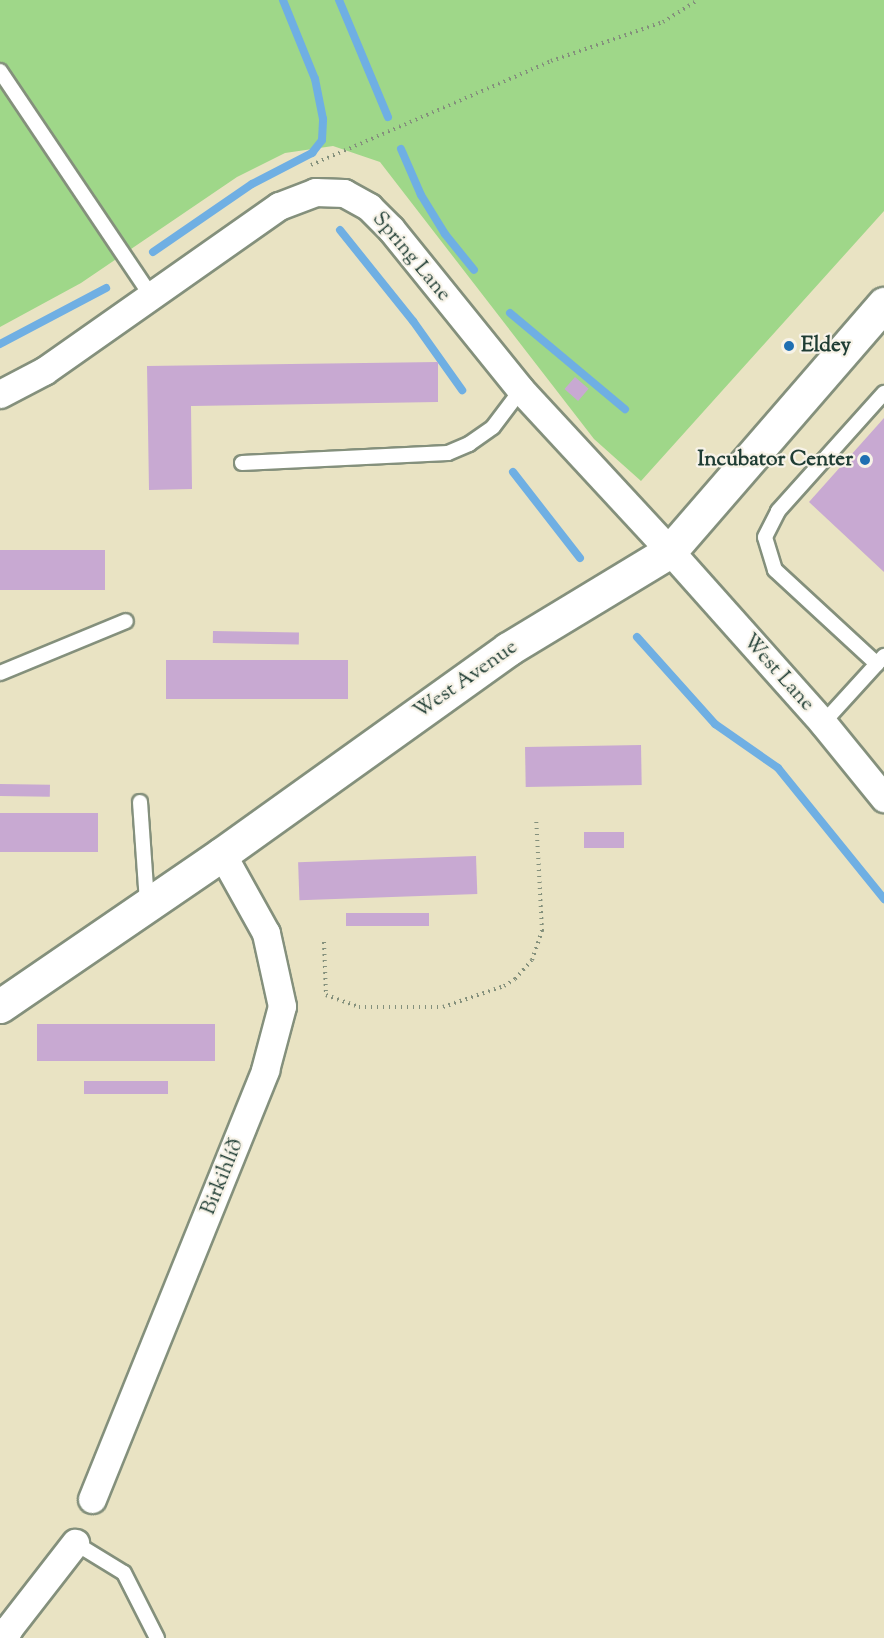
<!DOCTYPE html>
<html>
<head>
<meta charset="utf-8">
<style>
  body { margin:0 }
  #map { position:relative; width:884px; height:1638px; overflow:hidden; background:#e9e3c3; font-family:"Sorts Mill Goudy",serif }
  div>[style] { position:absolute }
  .green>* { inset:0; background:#9fd789 }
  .stream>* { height:8px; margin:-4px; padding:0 4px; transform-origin:4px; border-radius:4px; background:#6fafe3 }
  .building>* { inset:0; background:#c8a9d2; transform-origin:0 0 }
  .path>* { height:4px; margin-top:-2px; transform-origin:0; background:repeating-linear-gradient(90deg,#84907c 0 1.5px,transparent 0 6px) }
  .roads { filter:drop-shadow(2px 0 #84907c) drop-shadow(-2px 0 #84907c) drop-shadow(0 2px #84907c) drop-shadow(0 -2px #84907c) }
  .lane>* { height:14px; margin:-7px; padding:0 7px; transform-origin:7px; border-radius:7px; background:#fff }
  .street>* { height:27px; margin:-13.5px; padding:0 13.5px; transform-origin:13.5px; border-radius:13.5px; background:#fff }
  .secondary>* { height:33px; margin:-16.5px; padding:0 16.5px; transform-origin:16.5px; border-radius:16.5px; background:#fff }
  .dots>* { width:16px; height:16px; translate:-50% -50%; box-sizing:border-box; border:3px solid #f7f3e8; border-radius:50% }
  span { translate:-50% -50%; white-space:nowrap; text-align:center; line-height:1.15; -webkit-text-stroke:4.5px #f7f3e8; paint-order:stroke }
  .street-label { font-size:21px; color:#1f3d34 }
  .poi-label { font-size:21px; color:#1f3d34; font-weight:700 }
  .left { translate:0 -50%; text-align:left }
  .right { translate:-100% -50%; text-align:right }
</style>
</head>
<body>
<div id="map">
  <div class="green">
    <i style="clip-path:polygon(0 0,884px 0,884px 211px,641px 481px,594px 439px,380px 162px,333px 146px,285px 153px,237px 177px,81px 283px,0 327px)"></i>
  </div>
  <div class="stream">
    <i style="left:339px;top:0;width:127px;rotate:67.3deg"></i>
    <i style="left:401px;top:149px;width:50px;rotate:66.5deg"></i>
    <i style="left:421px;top:195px;width:46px;rotate:58.4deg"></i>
    <i style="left:445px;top:234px;width:46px;rotate:51.1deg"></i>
    <i style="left:340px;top:230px;width:117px;rotate:51.3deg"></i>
    <i style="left:413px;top:321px;width:85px;rotate:54.6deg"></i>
    <i style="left:153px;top:252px;width:120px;rotate:-34.5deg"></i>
    <i style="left:252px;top:184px;width:68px;rotate:-27.3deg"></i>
    <i style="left:312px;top:153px;width:16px;rotate:-52deg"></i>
    <i style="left:322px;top:140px;width:21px;rotate:-87deg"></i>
    <i style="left:323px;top:119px;width:41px;rotate:-101.3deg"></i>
    <i style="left:315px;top:79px;width:85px;rotate:-112.1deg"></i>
    <i style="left:510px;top:313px;width:150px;rotate:39.9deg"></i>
    <i style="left:0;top:344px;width:120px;rotate:-27.8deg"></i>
    <i style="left:513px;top:472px;width:109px;rotate:52.1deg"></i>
    <i style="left:637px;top:637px;width:117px;rotate:48.1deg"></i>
    <i style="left:715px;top:724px;width:77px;rotate:34.9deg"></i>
    <i style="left:778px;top:768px;width:169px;rotate:51deg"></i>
  </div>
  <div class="building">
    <i style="clip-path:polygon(438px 362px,438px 402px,191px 406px,192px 489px,149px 490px,147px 366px)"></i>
    <i style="left:575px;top:377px;width:18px;height:16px;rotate:41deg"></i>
    <i style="clip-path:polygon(884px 418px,884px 572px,809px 502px)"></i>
    <i style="left:105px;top:550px;width:40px;height:105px;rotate:90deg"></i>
    <i style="left:213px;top:631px;width:86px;height:12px;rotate:1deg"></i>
    <i style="left:348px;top:660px;width:39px;height:182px;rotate:90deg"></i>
    <i style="left:641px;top:745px;width:40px;height:116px;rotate:89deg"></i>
    <i style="left:0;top:784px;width:50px;height:12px;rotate:1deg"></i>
    <i style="left:0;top:813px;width:98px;height:39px"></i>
    <i style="left:624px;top:832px;width:16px;height:40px;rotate:90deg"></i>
    <i style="left:476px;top:856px;width:38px;height:178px;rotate:88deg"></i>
    <i style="left:346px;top:913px;width:83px;height:13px"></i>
    <i style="left:215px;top:1024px;width:37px;height:178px;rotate:90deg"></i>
    <i style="left:84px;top:1081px;width:84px;height:13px"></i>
  </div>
  <div class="path">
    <i style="left:311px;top:165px;width:262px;rotate:-23.4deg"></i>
    <i style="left:551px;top:61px;width:119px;rotate:-19.2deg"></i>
    <i style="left:663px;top:22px;width:41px;rotate:-32.2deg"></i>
    <i style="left:324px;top:942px;width:53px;rotate:87.8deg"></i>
    <i style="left:326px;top:995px;width:35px;rotate:20deg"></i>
    <i style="left:359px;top:1007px;width:84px"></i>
    <i style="left:443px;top:1007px;width:65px;rotate:-19deg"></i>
    <i style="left:504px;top:986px;width:13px;rotate:-32deg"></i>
    <i style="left:515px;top:979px;width:25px;rotate:-48deg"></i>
    <i style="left:532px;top:960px;width:31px;rotate:-71deg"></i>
    <i style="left:542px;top:931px;width:113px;rotate:-93deg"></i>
  </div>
  <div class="roads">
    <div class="lane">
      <i style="left:0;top:71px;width:271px;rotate:56.1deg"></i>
      <i style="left:242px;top:463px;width:206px;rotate:-2.8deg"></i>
      <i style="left:448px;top:453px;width:23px;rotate:-23deg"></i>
      <i style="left:469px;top:444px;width:29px;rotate:-35deg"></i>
      <i style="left:493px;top:427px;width:46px;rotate:-52.9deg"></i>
      <i style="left:877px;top:664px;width:139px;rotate:-137.3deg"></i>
      <i style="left:775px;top:570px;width:34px;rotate:-107deg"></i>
      <i style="left:765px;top:537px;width:29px;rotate:-63deg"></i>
      <i style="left:778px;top:511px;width:159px;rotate:-48.1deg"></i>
      <i style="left:0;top:673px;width:136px;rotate:-22.4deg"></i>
      <i style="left:823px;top:723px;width:91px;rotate:-47.7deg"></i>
      <i style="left:140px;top:802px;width:101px;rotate:86deg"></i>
      <i style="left:75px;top:1543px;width:57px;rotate:31.5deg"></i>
      <i style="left:124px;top:1573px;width:73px;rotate:63.1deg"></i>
    </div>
    <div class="street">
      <i style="left:0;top:394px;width:50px;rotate:-27.6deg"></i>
      <i style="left:44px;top:371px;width:287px;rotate:-35.1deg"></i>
      <i style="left:279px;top:206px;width:39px;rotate:-21deg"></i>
      <i style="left:315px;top:192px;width:29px;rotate:2deg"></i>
      <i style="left:344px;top:193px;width:29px;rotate:29deg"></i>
      <i style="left:369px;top:207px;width:31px;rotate:45deg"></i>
      <i style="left:391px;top:229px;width:207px;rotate:51.1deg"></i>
      <i style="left:521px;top:390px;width:219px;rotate:47.2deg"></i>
      <i style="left:670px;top:551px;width:230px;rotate:48.3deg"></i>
      <i style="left:823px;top:723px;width:97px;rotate:50.9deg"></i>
      <i style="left:92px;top:1499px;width:463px;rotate:-68deg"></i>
      <i style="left:265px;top:1070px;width:66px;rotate:-75.1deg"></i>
      <i style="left:282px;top:1006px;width:75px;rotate:-102.4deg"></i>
      <i style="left:266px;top:933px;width:90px;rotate:-119.1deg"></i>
      <i style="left:4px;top:1638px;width:11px;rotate:-63deg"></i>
      <i style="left:9px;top:1628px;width:108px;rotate:-52.2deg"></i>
    </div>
    <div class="secondary">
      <i style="left:0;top:1006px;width:269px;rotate:-34.4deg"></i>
      <i style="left:222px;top:854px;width:352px;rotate:-35.6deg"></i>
      <i style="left:508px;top:649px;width:189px;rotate:-31.2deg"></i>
      <i style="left:670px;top:551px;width:327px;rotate:-49.1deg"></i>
    </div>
  </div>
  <div class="dots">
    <i style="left:789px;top:346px;background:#1f6fb2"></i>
    <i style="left:865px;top:460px;background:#1f6fb2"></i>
  </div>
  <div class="street-label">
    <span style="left:411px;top:257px;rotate:50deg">Spring Lane</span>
    <span style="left:778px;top:673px;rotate:48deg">West Lane</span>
    <span style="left:466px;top:680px;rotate:-35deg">West Avenue</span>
    <span style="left:223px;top:1177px;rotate:-68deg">Birkihlíð</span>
  </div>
  <div class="poi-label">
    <span class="left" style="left:801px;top:346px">Eldey</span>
    <span class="right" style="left:853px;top:460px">Incubator Center</span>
  </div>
</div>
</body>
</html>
